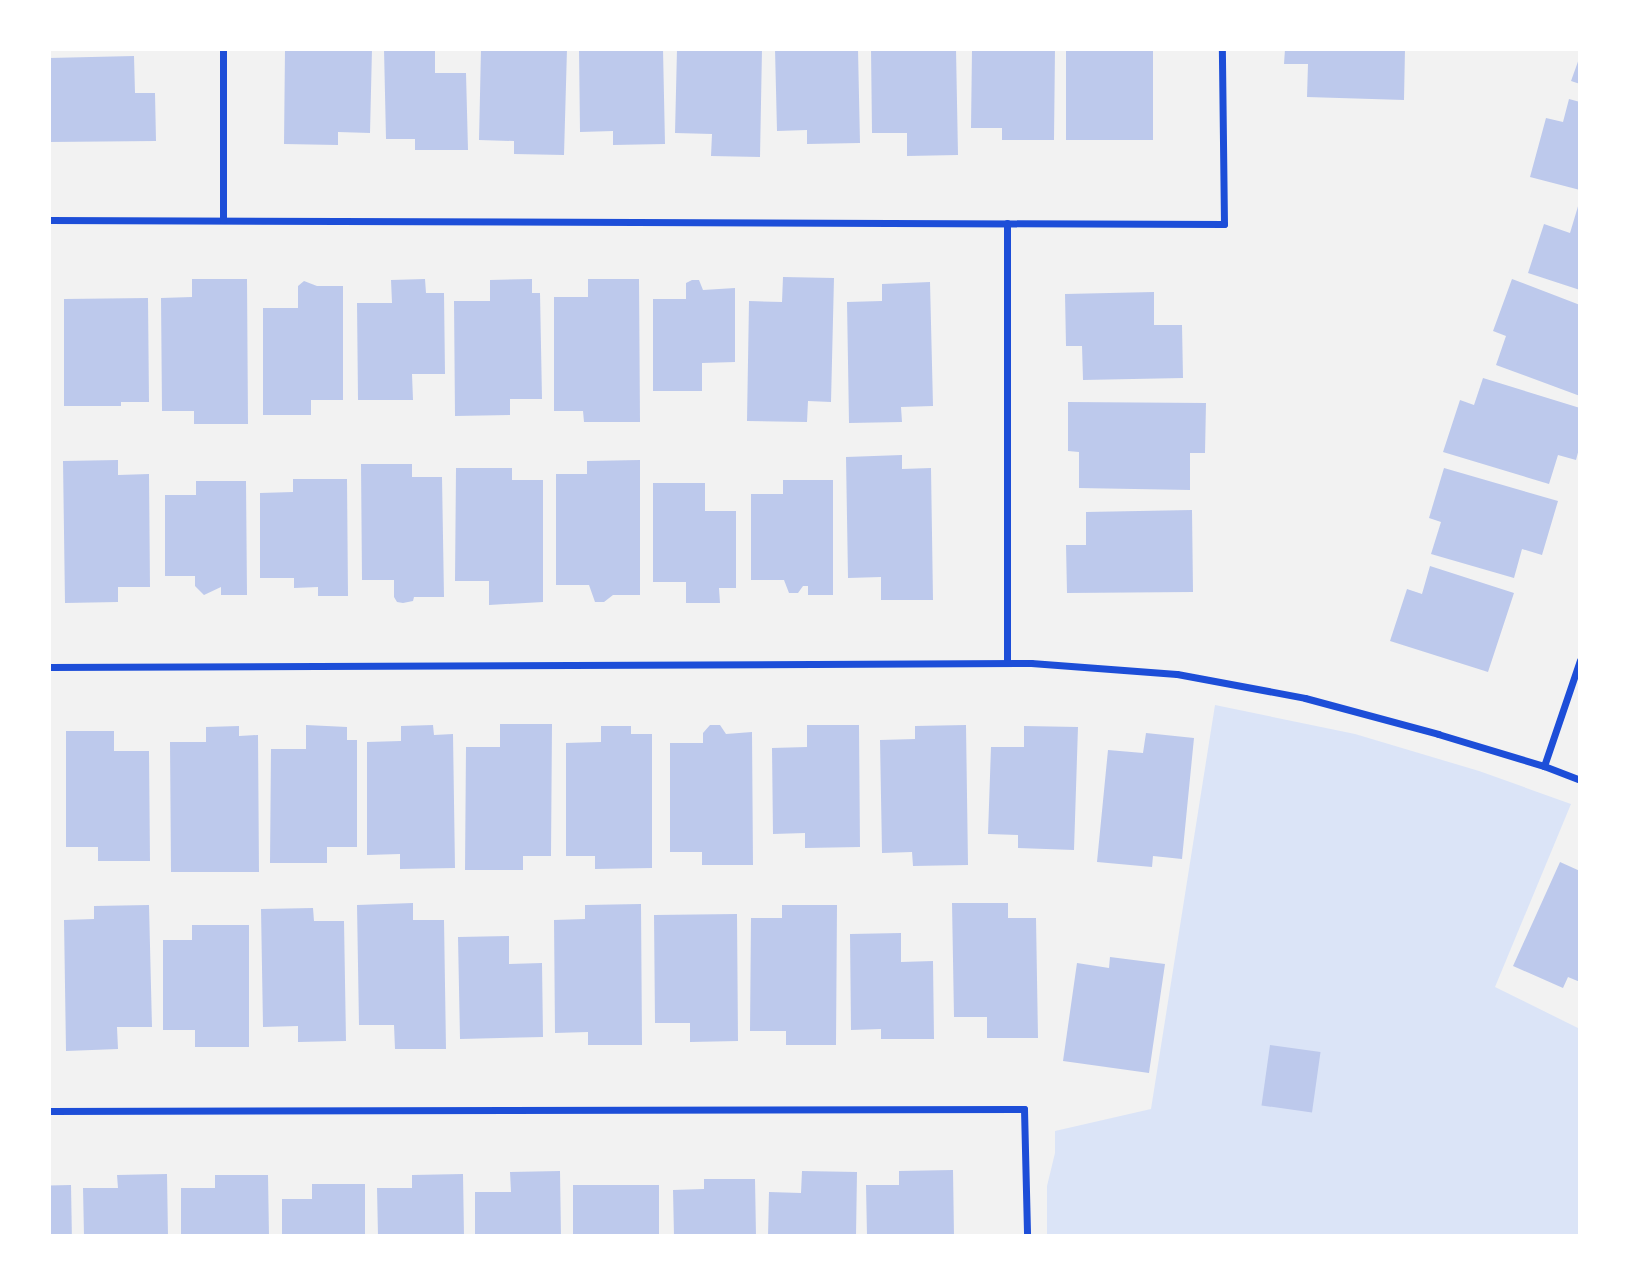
<!DOCTYPE html>
<html>
<head>
<meta charset="utf-8">
<style>
  body { margin:0 }
  #map { position:relative; width:1629px; height:1285px; overflow:hidden; background:#f2f2f2; font-family:"Times New Roman",serif }
  div>[style] { position:absolute }
  .green>* { inset:0; background:#dbe4f7 }
  .building>* { inset:0; background:#bdc9ec; transform-origin:0 0 }
  .minor>* { height:7px; margin:-3.5px; padding:0 3.5px; transform-origin:3.5px; border-radius:3.5px; background:#1d4ed8 }
  span { translate:-50% -50%; white-space:nowrap; text-align:center; line-height:1.15; -webkit-text-stroke:7px #fff; paint-order:stroke }
  .frame { position:absolute; inset:0; border:51px solid #fff; pointer-events:none }
</style>
</head>
<body>
<div id="map">
  <div class="green">
    <i style="clip-path:polygon(1215px 705px,1355px 734px,1479px 771px,1571px 804px,1495px 987px,1580px 1029px,1580px 1236px,1047px 1236px,1047px 1186px,1055px 1153px,1055px 1131px,1151px 1109px)"></i>
  </div>
  <div class="building">
    <i style="clip-path:polygon(285px 49px,372px 49px,370px 133px,338px 132px,338px 145px,284px 144px)"></i>
    <i style="clip-path:polygon(384px 49px,435px 49px,435px 73px,466px 73px,468px 150px,415px 150px,415px 139px,386px 139px)"></i>
    <i style="clip-path:polygon(481px 49px,567px 49px,564px 155px,514px 154px,514px 141px,479px 140px)"></i>
    <i style="clip-path:polygon(579px 49px,663px 49px,665px 144px,613px 145px,613px 131px,580px 132px)"></i>
    <i style="clip-path:polygon(677px 49px,762px 49px,760px 157px,711px 156px,712px 134px,675px 133px)"></i>
    <i style="clip-path:polygon(775px 49px,858px 49px,860px 143px,807px 144px,807px 130px,777px 131px)"></i>
    <i style="clip-path:polygon(871px 49px,956px 49px,958px 155px,907px 156px,907px 133px,872px 133px)"></i>
    <i style="clip-path:polygon(972px 49px,1055px 49px,1054px 140px,1002px 140px,1002px 128px,971px 128px)"></i>
    <i style="left:1066px;top:49px;width:87px;height:91px"></i>
    <i style="clip-path:polygon(1285px 49px,1405px 49px,1404px 100px,1307px 97px,1308px 64px,1284px 64px)"></i>
    <i style="clip-path:polygon(134px 56px,135px 93px,155px 93px,156px 141px,49px 142px,49px 58px)"></i>
    <i style="clip-path:polygon(1580px 56px,1580px 84px,1571px 81px)"></i>
    <i style="clip-path:polygon(1569px 99px,1580px 102px,1580px 190px,1530px 177px,1546px 118px,1563px 122px)"></i>
    <i style="clip-path:polygon(1579px 203px,1580px 290px,1528px 273px,1544px 224px,1570px 233px)"></i>
    <i style="clip-path:polygon(783px 277px,834px 278px,831px 402px,808px 401px,807px 422px,747px 421px,749px 301px,782px 302px)"></i>
    <i style="clip-path:polygon(192px 279px,247px 279px,248px 424px,194px 424px,194px 411px,162px 411px,161px 298px,192px 297px)"></i>
    <i style="clip-path:polygon(425px 279px,426px 293px,444px 293px,445px 374px,412px 374px,413px 400px,358px 400px,357px 303px,392px 303px,391px 280px)"></i>
    <i style="clip-path:polygon(532px 279px,532px 293px,540px 293px,542px 399px,510px 399px,510px 415px,455px 416px,454px 301px,490px 301px,490px 280px)"></i>
    <i style="clip-path:polygon(588px 279px,639px 279px,640px 422px,584px 422px,583px 411px,554px 411px,554px 297px,588px 297px)"></i>
    <i style="clip-path:polygon(1512px 279px,1580px 305px,1580px 396px,1496px 365px,1506px 336px,1493px 331px)"></i>
    <i style="clip-path:polygon(692px 280px,699px 280px,703px 290px,735px 288px,735px 362px,702px 363px,702px 391px,653px 391px,653px 299px,686px 299px,686px 283px)"></i>
    <i style="clip-path:polygon(304px 281px,317px 286px,343px 286px,343px 400px,311px 400px,311px 415px,263px 415px,263px 308px,298px 308px,298px 286px)"></i>
    <i style="clip-path:polygon(930px 282px,933px 406px,901px 407px,902px 422px,849px 423px,847px 302px,882px 301px,882px 284px)"></i>
    <i style="clip-path:polygon(1154px 292px,1154px 325px,1182px 325px,1183px 378px,1083px 380px,1082px 346px,1066px 346px,1065px 294px)"></i>
    <i style="clip-path:polygon(148px 298px,149px 402px,121px 402px,121px 406px,64px 406px,64px 299px)"></i>
    <i style="clip-path:polygon(1483px 378px,1580px 408px,1580px 445px,1576px 460px,1558px 455px,1549px 484px,1443px 452px,1460px 400px,1474px 405px)"></i>
    <i style="clip-path:polygon(1068px 402px,1206px 403px,1205px 453px,1190px 453px,1190px 490px,1079px 488px,1079px 452px,1068px 451px)"></i>
    <i style="clip-path:polygon(902px 455px,902px 469px,931px 468px,933px 600px,881px 600px,881px 577px,848px 578px,846px 457px)"></i>
    <i style="clip-path:polygon(118px 460px,118px 475px,149px 474px,150px 587px,118px 587px,118px 602px,65px 603px,63px 461px)"></i>
    <i style="clip-path:polygon(640px 460px,640px 595px,613px 595px,604px 602px,595px 602px,589px 585px,556px 585px,556px 474px,587px 474px,587px 461px)"></i>
    <i style="clip-path:polygon(361px 464px,412px 464px,412px 477px,442px 477px,444px 597px,414px 597px,413px 601px,403px 603px,397px 602px,394px 597px,394px 580px,362px 580px)"></i>
    <i style="clip-path:polygon(456px 468px,512px 468px,512px 480px,543px 480px,543px 602px,489px 605px,489px 581px,455px 581px)"></i>
    <i style="clip-path:polygon(1444px 468px,1558px 501px,1542px 555px,1522px 549px,1514px 578px,1431px 554px,1441px 522px,1429px 518px)"></i>
    <i style="clip-path:polygon(293px 479px,347px 479px,348px 596px,318px 596px,318px 587px,294px 588px,294px 578px,260px 578px,260px 493px,293px 492px)"></i>
    <i style="clip-path:polygon(783px 480px,833px 480px,833px 595px,808px 595px,808px 586px,803px 586px,798px 593px,789px 593px,784px 580px,751px 580px,751px 494px,783px 494px)"></i>
    <i style="clip-path:polygon(196px 481px,246px 481px,247px 595px,221px 595px,221px 587px,204px 595px,195px 586px,195px 576px,165px 576px,165px 495px,196px 495px)"></i>
    <i style="clip-path:polygon(653px 483px,705px 483px,705px 511px,736px 511px,736px 588px,719px 588px,720px 603px,686px 603px,686px 582px,653px 582px)"></i>
    <i style="clip-path:polygon(1192px 510px,1193px 592px,1067px 593px,1066px 545px,1086px 545px,1086px 512px)"></i>
    <i style="clip-path:polygon(1430px 566px,1514px 593px,1488px 672px,1390px 641px,1407px 589px,1422px 594px)"></i>
    <i style="clip-path:polygon(500px 724px,552px 724px,551px 856px,523px 856px,523px 870px,465px 870px,466px 747px,500px 747px)"></i>
    <i style="clip-path:polygon(306px 725px,347px 727px,347px 740px,357px 740px,357px 847px,327px 847px,327px 863px,270px 863px,271px 749px,306px 749px)"></i>
    <i style="clip-path:polygon(433px 725px,434px 735px,453px 734px,455px 868px,400px 869px,400px 854px,367px 855px,367px 742px,401px 741px,401px 726px)"></i>
    <i style="clip-path:polygon(710px 725px,720px 725px,726px 734px,752px 732px,753px 865px,702px 865px,702px 852px,670px 852px,670px 743px,703px 743px,703px 733px)"></i>
    <i style="clip-path:polygon(807px 725px,859px 725px,860px 847px,805px 848px,805px 833px,773px 834px,772px 748px,807px 747px)"></i>
    <i style="clip-path:polygon(966px 725px,968px 865px,913px 866px,912px 852px,882px 853px,880px 740px,915px 739px,915px 726px)"></i>
    <i style="clip-path:polygon(239px 726px,239px 736px,258px 735px,259px 872px,171px 872px,170px 742px,206px 742px,206px 727px)"></i>
    <i style="clip-path:polygon(601px 726px,631px 726px,631px 734px,652px 734px,652px 868px,595px 869px,595px 856px,566px 856px,566px 743px,601px 742px)"></i>
    <i style="clip-path:polygon(1024px 726px,1078px 727px,1074px 850px,1018px 848px,1018px 835px,988px 834px,991px 747px,1024px 747px)"></i>
    <i style="clip-path:polygon(66px 731px,114px 731px,114px 751px,149px 751px,150px 861px,98px 861px,98px 847px,66px 847px)"></i>
    <i style="clip-path:polygon(1146px 733px,1194px 738px,1182px 859px,1153px 856px,1152px 867px,1097px 862px,1108px 750px,1143px 753px)"></i>
    <i style="clip-path:polygon(1560px 862px,1580px 871px,1580px 982px,1568px 977px,1563px 988px,1513px 966px)"></i>
    <i style="clip-path:polygon(413px 903px,413px 920px,444px 920px,446px 1049px,395px 1049px,394px 1025px,359px 1025px,357px 905px)"></i>
    <i style="clip-path:polygon(952px 903px,1008px 903px,1008px 918px,1036px 918px,1038px 1038px,987px 1038px,987px 1017px,954px 1017px)"></i>
    <i style="clip-path:polygon(641px 904px,642px 1045px,588px 1045px,588px 1032px,555px 1033px,554px 920px,585px 919px,585px 905px)"></i>
    <i style="clip-path:polygon(149px 905px,152px 1027px,117px 1027px,118px 1049px,66px 1051px,64px 920px,94px 919px,94px 906px)"></i>
    <i style="clip-path:polygon(782px 905px,837px 905px,836px 1045px,786px 1045px,786px 1031px,750px 1031px,751px 918px,782px 918px)"></i>
    <i style="clip-path:polygon(313px 908px,314px 921px,344px 921px,346px 1041px,298px 1042px,298px 1026px,263px 1027px,261px 909px)"></i>
    <i style="clip-path:polygon(737px 914px,738px 1041px,690px 1042px,690px 1023px,655px 1023px,654px 915px)"></i>
    <i style="clip-path:polygon(192px 925px,249px 925px,249px 1047px,195px 1047px,195px 1030px,163px 1030px,163px 940px,192px 940px)"></i>
    <i style="clip-path:polygon(901px 933px,901px 962px,933px 961px,934px 1039px,881px 1039px,881px 1029px,851px 1030px,850px 934px)"></i>
    <i style="clip-path:polygon(509px 936px,509px 964px,542px 963px,543px 1037px,460px 1039px,458px 937px)"></i>
    <i style="clip-path:polygon(1110px 957px,1165px 964px,1149px 1073px,1063px 1061px,1077px 963px,1109px 968px)"></i>
    <i style="left:1270px;top:1045px;width:51px;height:61px;rotate:8deg"></i>
    <i style="clip-path:polygon(953px 1170px,954px 1236px,867px 1236px,866px 1185px,899px 1185px,899px 1171px)"></i>
    <i style="clip-path:polygon(560px 1171px,561px 1236px,475px 1236px,475px 1192px,511px 1192px,510px 1172px)"></i>
    <i style="clip-path:polygon(802px 1171px,857px 1172px,856px 1236px,768px 1236px,769px 1192px,801px 1193px)"></i>
    <i style="clip-path:polygon(167px 1174px,168px 1236px,84px 1236px,83px 1188px,118px 1188px,117px 1175px)"></i>
    <i style="clip-path:polygon(463px 1174px,464px 1236px,378px 1236px,377px 1188px,412px 1188px,412px 1175px)"></i>
    <i style="clip-path:polygon(215px 1175px,268px 1175px,269px 1236px,181px 1236px,181px 1188px,215px 1188px)"></i>
    <i style="clip-path:polygon(704px 1179px,755px 1179px,756px 1236px,674px 1236px,673px 1190px,704px 1189px)"></i>
    <i style="clip-path:polygon(312px 1184px,365px 1184px,365px 1236px,282px 1236px,282px 1199px,312px 1199px)"></i>
    <i style="left:71px;top:1185px;width:51px;height:22px;rotate:89deg"></i>
    <i style="left:659px;top:1185px;width:51px;height:86px;rotate:90deg"></i>
  </div>
  <div class="minor">
    <i style="left:49px;top:220px;width:1175px;rotate:0.2deg"></i>
    <i style="left:1224px;top:224px;width:175px;rotate:-90.7deg"></i>
    <i style="left:223px;top:220px;width:171px;rotate:-90deg"></i>
    <i style="left:1007px;top:223px;width:440px;rotate:90deg"></i>
    <i style="left:49px;top:667px;width:982px;rotate:-0.23deg"></i>
    <i style="left:1031px;top:663px;width:146px;rotate:4.3deg"></i>
    <i style="left:1177px;top:674px;width:130px;rotate:10.6deg"></i>
    <i style="left:1305px;top:698px;width:138px;rotate:15.1deg"></i>
    <i style="left:1438px;top:734px;width:111px;rotate:16.8deg"></i>
    <i style="left:1544px;top:766px;width:39px;rotate:21deg"></i>
    <i style="left:1544px;top:766px;width:112px;rotate:-71.2deg"></i>
    <i style="left:49px;top:1111px;width:975px;rotate:-0.12deg"></i>
    <i style="left:1024px;top:1109px;width:127px;rotate:88.6deg"></i>
  </div>
  <div class="frame"></div>
</div>
</body>
</html>
